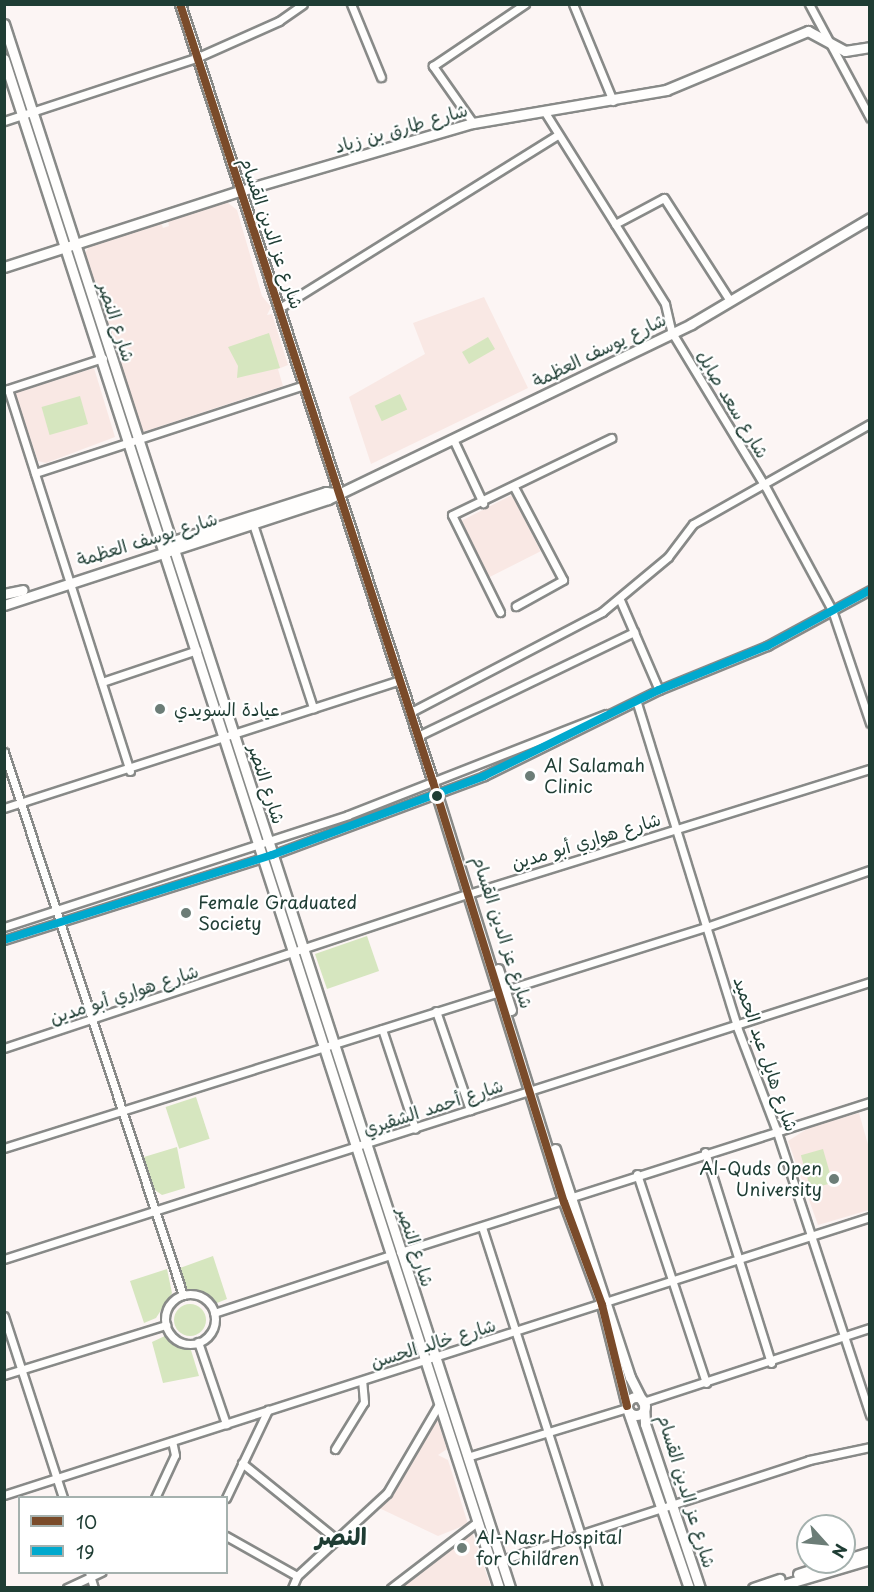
<!DOCTYPE html>
<html>
<head>
<meta charset="utf-8">
<style>
  body { margin:0 }
  #map { position:relative; width:874px; height:1592px; overflow:hidden; background:#fcf5f4; font-family:"Playpen Sans","Playpen Sans Arabic",sans-serif }
  div>[style] { position:absolute }
  .built>* { inset:0; background:#f9e8e4; transform-origin:0 0 }
  .green>* { inset:0; background:#d6e6bf; transform-origin:0 0 }
  .round { border-radius:50% }
  .roads { filter:drop-shadow(2px 0 #888a88) drop-shadow(-2px 0 #888a88) drop-shadow(0 2px #888a88) drop-shadow(0 -2px #888a88) }
  .street>* { height:7px; margin:-3.5px; padding:0 3.5px; transform-origin:3.5px; border-radius:3.5px; background:#fffefd }
  .street>.ring { margin:-3.5px; padding:0; box-sizing:content-box; background:none; border:7px solid #fffefd; border-radius:50% }
  .secondary>* { height:9px; margin:-4.5px; padding:0 4.5px; transform-origin:4.5px; border-radius:4.5px; background:#fffefd }
  .secondary>.ring { margin:-4.5px; padding:0; box-sizing:content-box; background:none; border:9px solid #fffefd; border-radius:50% }
  .bus-1>* { height:8px; margin:-4px; padding:0 4px; transform-origin:4px; border-radius:4px; background:#7a4b2a }
  .bus-2>* { height:8px; margin:-4px; padding:0 4px; transform-origin:4px; border-radius:4px; background:#00a9ce }
  .dots>* { width:16px; height:16px; translate:-50% -50%; box-sizing:border-box; border:3px solid #fff; border-radius:50% }
  span { translate:-50% -50%; white-space:nowrap; text-align:center; line-height:1.15; -webkit-text-stroke:4.5px #fff; paint-order:stroke }
  .street-label { font-size:18px; color:#1f3d34 }
  .poi-label { font-size:18px; color:#1f3d34 }
  .left { translate:0 -50%; text-align:left }
  .right { translate:-100% -50%; text-align:right }
  .district-label { font-size:24px; color:#1f3d34; font-weight:700 }
  .frame { position:absolute; inset:0; border:6px solid #1f3d34; pointer-events:none }
  .legend { position:absolute; left:18px; top:1496px; width:210px; height:78px; box-sizing:border-box; background:#fff; border:2px solid #a5b1ae; margin:0; padding:8px 10px; list-style:none; font-size:18px; color:#1f3d34 }
  .legend li { display:flex; align-items:center; gap:12px; height:30px }
  .legend b { width:30px; border:2px solid #a5b1ae }
  .north { position:absolute; left:796px; top:1514px; width:60px; height:60px; box-sizing:border-box; background:#fff; border:2px solid #a5b1ae; border-radius:50%; rotate:117deg; font-size:16px; font-weight:700; line-height:24px; text-align:center; color:#1f3d34 }
  .north::after { content:''; display:block; margin:auto; width:21px; height:27px; background:#6c7d77; clip-path:polygon(50% 0,100% 100%,50% 72%,0 100%) }
</style>
</head>
<body>
<div id="map">
  <div class="built">
    <i style="clip-path:polygon(227px 202px,237px 210px,262px 296px,271px 307px,267px 315px,272px 314px,288px 365px,278px 369px,283px 386px,143px 432px,115px 361px,85px 253px,89px 247px,161px 222px,163px 228px,169px 226px,168px 221px)"></i>
    <i style="clip-path:polygon(484px 297px,528px 388px,371px 464px,349px 397px,425px 354px,413px 323px)"></i>
    <i style="clip-path:polygon(94px 368px,115px 437px,46px 463px,38px 461px,15px 393px)"></i>
    <i style="left:512px;top:495px;width:63px;height:61px;rotate:63deg"></i>
    <i style="clip-path:polygon(859px 1113px,869px 1148px,869px 1210px,818px 1225px,788px 1141px,810px 1127px)"></i>
    <i style="clip-path:polygon(437px 1419px,447px 1449px,438px 1455px,448px 1460px,468px 1524px,438px 1536px,377px 1507px)"></i>
    <i style="clip-path:polygon(471px 1529px,491px 1587px,393px 1588px)"></i>
  </div>
  <div class="green">
    <i style="clip-path:polygon(269px 333px,280px 368px,237px 378px,238px 366px,228px 347px)"></i>
    <i style="left:488px;top:337px;width:14px;height:30px;rotate:60deg"></i>
    <i style="left:400px;top:394px;width:17px;height:28px;rotate:65deg"></i>
    <i style="left:80px;top:396px;width:29px;height:40px;rotate:74deg"></i>
    <i style="left:367px;top:936px;width:37px;height:55px;rotate:71deg"></i>
    <i style="left:196px;top:1097px;width:44px;height:32px;rotate:72deg"></i>
    <i style="clip-path:polygon(177px 1147px,185px 1188px,162px 1195px,152px 1188px,144px 1157px)"></i>
    <i style="left:823px;top:1149px;width:35px;height:23px;rotate:74deg"></i>
    <i style="clip-path:polygon(213px 1256px,227px 1299px,217px 1303px,187px 1289px,180px 1268px)"></i>
    <i style="clip-path:polygon(167px 1269px,172px 1293px,156px 1318px,144px 1323px,130px 1281px)"></i>
    <i class="round" style="left:174px;top:1304px;width:32px;height:32px"></i>
    <i style="clip-path:polygon(167px 1335px,190px 1347px,199px 1376px,163px 1383px,152px 1342px)"></i>
  </div>
  <div class="roads">
    <div class="street">
      <i style="left:351px;top:4px;width:79px;rotate:67.7deg"></i>
      <i style="left:573px;top:4px;width:105px;rotate:67.6deg"></i>
      <i style="left:809px;top:4px;width:129px;rotate:61.8deg"></i>
      <i style="left:546px;top:114px;width:224px;rotate:57.9deg"></i>
      <i style="left:665px;top:304px;width:28px;rotate:77deg"></i>
      <i style="left:671px;top:331px;width:181px;rotate:58.8deg"></i>
      <i style="left:765px;top:486px;width:141px;rotate:61.6deg"></i>
      <i style="left:832px;top:610px;width:119px;rotate:71.4deg"></i>
      <i style="left:4px;top:121px;width:202px;rotate:-18.2deg"></i>
      <i style="left:196px;top:58px;width:91px;rotate:-24deg"></i>
      <i style="left:279px;top:21px;width:29px;rotate:-35deg"></i>
      <i style="left:473px;top:123px;width:70px;rotate:-125.1deg"></i>
      <i style="left:433px;top:66px;width:111px;rotate:-34deg"></i>
      <i style="left:615px;top:224px;width:55px;rotate:-28deg"></i>
      <i style="left:664px;top:198px;width:122px;rotate:57.3deg"></i>
      <i style="left:281px;top:307px;width:325px;rotate:-31.9deg"></i>
      <i style="left:8px;top:389px;width:401px;rotate:72.3deg"></i>
      <i style="left:5px;top:390px;width:103px;rotate:-18.1deg"></i>
      <i style="left:453px;top:439px;width:71px;rotate:64.9deg"></i>
      <i style="left:35px;top:473px;width:283px;rotate:-18.1deg"></i>
      <i style="left:514px;top:487px;width:105px;rotate:62.2deg"></i>
      <i style="left:563px;top:580px;width:54px;rotate:151deg"></i>
      <i style="left:253px;top:524px;width:194px;rotate:71.9deg"></i>
      <i style="left:620px;top:600px;width:98px;rotate:66.6deg"></i>
      <i style="left:500px;top:612px;width:108px;rotate:-116.3deg"></i>
      <i style="left:452px;top:515px;width:177px;rotate:-25.8deg"></i>
      <i style="left:102px;top:682px;width:100px;rotate:-18.6deg"></i>
      <i style="left:637px;top:703px;width:339px;rotate:72.8deg"></i>
      <i style="left:737px;top:1027px;width:109px;rotate:69.1deg"></i>
      <i style="left:776px;top:1129px;width:301px;rotate:71.8deg"></i>
      <i style="left:411px;top:712px;width:216px;rotate:-27.6deg"></i>
      <i style="left:602px;top:612px;width:86px;rotate:-39.8deg"></i>
      <i style="left:668px;top:557px;width:41px;rotate:-52.9deg"></i>
      <i style="left:693px;top:524px;width:203px;rotate:-29.5deg"></i>
      <i style="left:418px;top:736px;width:240px;rotate:-25.7deg"></i>
      <i style="left:4px;top:752px;width:572px;rotate:71.76deg"></i>
      <i style="left:4px;top:808px;width:416px;rotate:-17.9deg"></i>
      <i style="left:4px;top:927px;width:362px;rotate:-18deg"></i>
      <i style="left:348px;top:815px;width:277px;rotate:-21.4deg"></i>
      <i style="left:4px;top:940px;width:281px;rotate:-17.6deg"></i>
      <i style="left:272px;top:855px;width:226px;rotate:-20.4deg"></i>
      <i style="left:484px;top:776px;width:195px;rotate:-26.2deg"></i>
      <i style="left:659px;top:690px;width:117px;rotate:-22.2deg"></i>
      <i style="left:767px;top:646px;width:117px;rotate:-28.5deg"></i>
      <i style="left:436px;top:1011px;width:105px;rotate:71deg"></i>
      <i style="left:382px;top:1029px;width:105px;rotate:71.7deg"></i>
      <i style="left:4px;top:1048px;width:489px;rotate:-18.4deg"></i>
      <i style="left:468px;top:894px;width:421px;rotate:-17.3deg"></i>
      <i style="left:4px;top:1148px;width:739px;rotate:-17.48deg"></i>
      <i style="left:709px;top:926px;width:170px;rotate:-19.2deg"></i>
      <i style="left:705px;top:1152px;width:221px;rotate:72.6deg"></i>
      <i style="left:637px;top:1174px;width:220px;rotate:71.7deg"></i>
      <i style="left:482px;top:1227px;width:379px;rotate:72.2deg"></i>
      <i style="left:400px;top:1252px;width:493px;rotate:-17.7deg"></i>
      <i style="left:4px;top:1259px;width:909px;rotate:-17.74deg"></i>
      <i class="ring" style="left:165px;top:1294px;width:43px;height:43px"></i>
      <i style="left:214px;top:1313px;width:185px;rotate:-18.2deg"></i>
      <i style="left:4px;top:1316px;width:191px;rotate:72deg"></i>
      <i style="left:198px;top:1342px;width:87px;rotate:71.1deg"></i>
      <i style="left:4px;top:1375px;width:170px;rotate:-17.2deg"></i>
      <i style="left:643px;top:1402px;width:239px;rotate:-18.1deg"></i>
      <i style="left:335px;top:1449px;width:55px;rotate:-58.3deg"></i>
      <i style="left:364px;top:1402px;width:21px;rotate:-95deg"></i>
      <i style="left:467px;top:1457px;width:167px;rotate:-17deg"></i>
      <i style="left:242px;top:1463px;width:122px;rotate:39deg"></i>
      <i style="left:4px;top:1495px;width:910px;rotate:-17.8deg"></i>
      <i style="left:155px;top:1498px;width:47px;rotate:-65.1deg"></i>
      <i style="left:175px;top:1455px;width:14px;rotate:-102deg"></i>
      <i style="left:226px;top:1498px;width:98px;rotate:-64.5deg"></i>
      <i style="left:226px;top:1536px;width:81px;rotate:29.4deg"></i>
      <i style="left:502px;top:1560px;width:323px;rotate:-18deg"></i>
      <i style="left:809px;top:1460px;width:62px;rotate:-12deg"></i>
      <i style="left:89px;top:1572px;width:17px;rotate:73deg"></i>
      <i style="left:67px;top:1588px;width:38px;rotate:-25deg"></i>
      <i style="left:292px;top:1588px;width:13px;rotate:-67deg"></i>
      <i style="left:297px;top:1576px;width:122px;rotate:-42.7deg"></i>
      <i style="left:387px;top:1493px;width:101px;rotate:-59.6deg"></i>
      <i style="left:391px;top:1588px;width:108px;rotate:-37.5deg"></i>
    </div>
    <div class="secondary">
      <i style="left:180px;top:4px;width:818px;rotate:71.99deg"></i>
      <i style="left:433px;top:782px;width:440px;rotate:72.7deg"></i>
      <i style="left:564px;top:1202px;width:110px;rotate:69.7deg"></i>
      <i style="left:602px;top:1305px;width:104px;rotate:76.1deg"></i>
      <i style="left:4px;top:24px;width:1644px;rotate:72.07deg"></i>
      <i style="left:4px;top:59px;width:1607px;rotate:72.06deg"></i>
      <i style="left:4px;top:267px;width:248px;rotate:-17.9deg"></i>
      <i style="left:240px;top:191px;width:243px;rotate:-16.3deg"></i>
      <i style="left:473px;top:123px;width:196px;rotate:-9.7deg"></i>
      <i style="left:666px;top:90px;width:154px;rotate:-22.6deg"></i>
      <i style="left:808px;top:31px;width:42px;rotate:28.4deg"></i>
      <i style="left:845px;top:51px;width:25px;rotate:-9deg"></i>
      <i style="left:164px;top:544px;width:170px;rotate:-17.8deg"></i>
      <i style="left:326px;top:492px;width:8px;rotate:7deg"></i>
      <i style="left:4px;top:594px;width:19px;rotate:-12deg"></i>
      <i style="left:4px;top:605px;width:341px;rotate:-18.1deg"></i>
      <i style="left:328px;top:499px;width:403px;rotate:-25.7deg"></i>
      <i style="left:691px;top:324px;width:208px;rotate:-30.6deg"></i>
      <i style="left:498px;top:969px;width:43px;rotate:72.4deg"></i>
      <i style="left:555px;top:1149px;width:240px;rotate:71.8deg"></i>
      <i style="left:630px;top:1377px;width:28px;rotate:63deg"></i>
      <i class="ring" style="left:627px;top:1397px;width:9px;height:9px"></i>
      <i style="left:644px;top:1404px;width:20px;rotate:87deg"></i>
      <i style="left:645px;top:1424px;width:173px;rotate:71.5deg"></i>
      <i style="left:628px;top:1411px;width:187px;rotate:71deg"></i>
      <i style="left:844px;top:1560px;width:27px;rotate:-17deg"></i>
      <i style="left:798px;top:1574px;width:40px;rotate:-18deg"></i>
      <i style="left:753px;top:1588px;width:28px;rotate:-19deg"></i>
      <i style="left:773px;top:1588px;width:101px;rotate:-16.6deg"></i>
    </div>
  </div>
  <div class="bus-1">
    <i style="left:180px;top:4px;width:818px;rotate:71.99deg"></i>
    <i style="left:433px;top:782px;width:440px;rotate:72.7deg"></i>
    <i style="left:564px;top:1202px;width:110px;rotate:69.7deg"></i>
    <i style="left:602px;top:1305px;width:104px;rotate:76.1deg"></i>
  </div>
  <div class="bus-2">
    <i style="left:4px;top:940px;width:281px;rotate:-17.6deg"></i>
    <i style="left:272px;top:855px;width:226px;rotate:-20.4deg"></i>
    <i style="left:484px;top:776px;width:195px;rotate:-26.2deg"></i>
    <i style="left:659px;top:690px;width:117px;rotate:-22.2deg"></i>
    <i style="left:767px;top:646px;width:117px;rotate:-28.5deg"></i>
  </div>
  <div class="dots">
    <i style="left:160px;top:709px;background:#6c7d77"></i>
    <i style="left:530px;top:776px;background:#6c7d77"></i>
    <i style="left:437px;top:796px;background:#1f3d34"></i>
    <i style="left:186px;top:913px;background:#6c7d77"></i>
    <i style="left:834px;top:1179px;background:#6c7d77"></i>
    <i style="left:462px;top:1548px;background:#6c7d77"></i>
  </div>
  <div class="street-label">
    <span style="left:401px;top:128px;rotate:-16deg">شارع طارق بن زياد</span>
    <span style="left:272px;top:233px;rotate:71deg">شارع عز الدين القسام</span>
    <span style="left:117px;top:322px;rotate:72deg">شارع النصر</span>
    <span style="left:599px;top:350px;rotate:-26deg">شارع يوسف العظمة</span>
    <span style="left:733px;top:404px;rotate:59deg">شارع سعد صايل</span>
    <span style="left:147px;top:539px;rotate:-17deg">شارع يوسف العظمة</span>
    <span style="left:267px;top:784px;rotate:72deg">شارع النصر</span>
    <span style="left:586px;top:841px;rotate:-17deg">شارع هواري أبو مدين</span>
    <span style="left:503px;top:932px;rotate:72deg">شارع عز الدين القسام</span>
    <span style="left:124px;top:994px;rotate:-18deg">شارع هواري أبو مدين</span>
    <span style="left:766px;top:1054px;rotate:71deg">شارع هايل عبد الحميد</span>
    <span style="left:433px;top:1107px;rotate:-18deg">شارع أحمد الشقيري</span>
    <span style="left:416px;top:1247px;rotate:72deg">شارع النصر</span>
    <span style="left:433px;top:1343px;rotate:-17deg">شارع خالد الحسن</span>
    <span style="left:687px;top:1491px;rotate:73deg">شارع عز الدين القسام</span>
  </div>
  <div class="poi-label">
    <span class="left" style="left:174px;top:709px">عيادة السويدي</span>
    <span class="left" style="left:544px;top:776px">Al Salamah<br>Clinic</span>
    <span class="left" style="left:198px;top:913px">Female Graduated<br>Society</span>
    <span class="right" style="left:822px;top:1179px">Al-Quds Open<br>University</span>
    <span class="left" style="left:476px;top:1548px">Al-Nasr Hospital<br>for Children</span>
  </div>
  <div class="district-label">
    <span style="left:341px;top:1536px">النصر</span>
  </div>
  <div class="frame"></div>
  <ul class="legend">
  <li><b style="height:8px;background:#7a4b2a"></b>10</li>
  <li><b style="height:8px;background:#00a9ce"></b>19</li>
  </ul>
  <div class="north">N</div>
</div>
</body>
</html>
